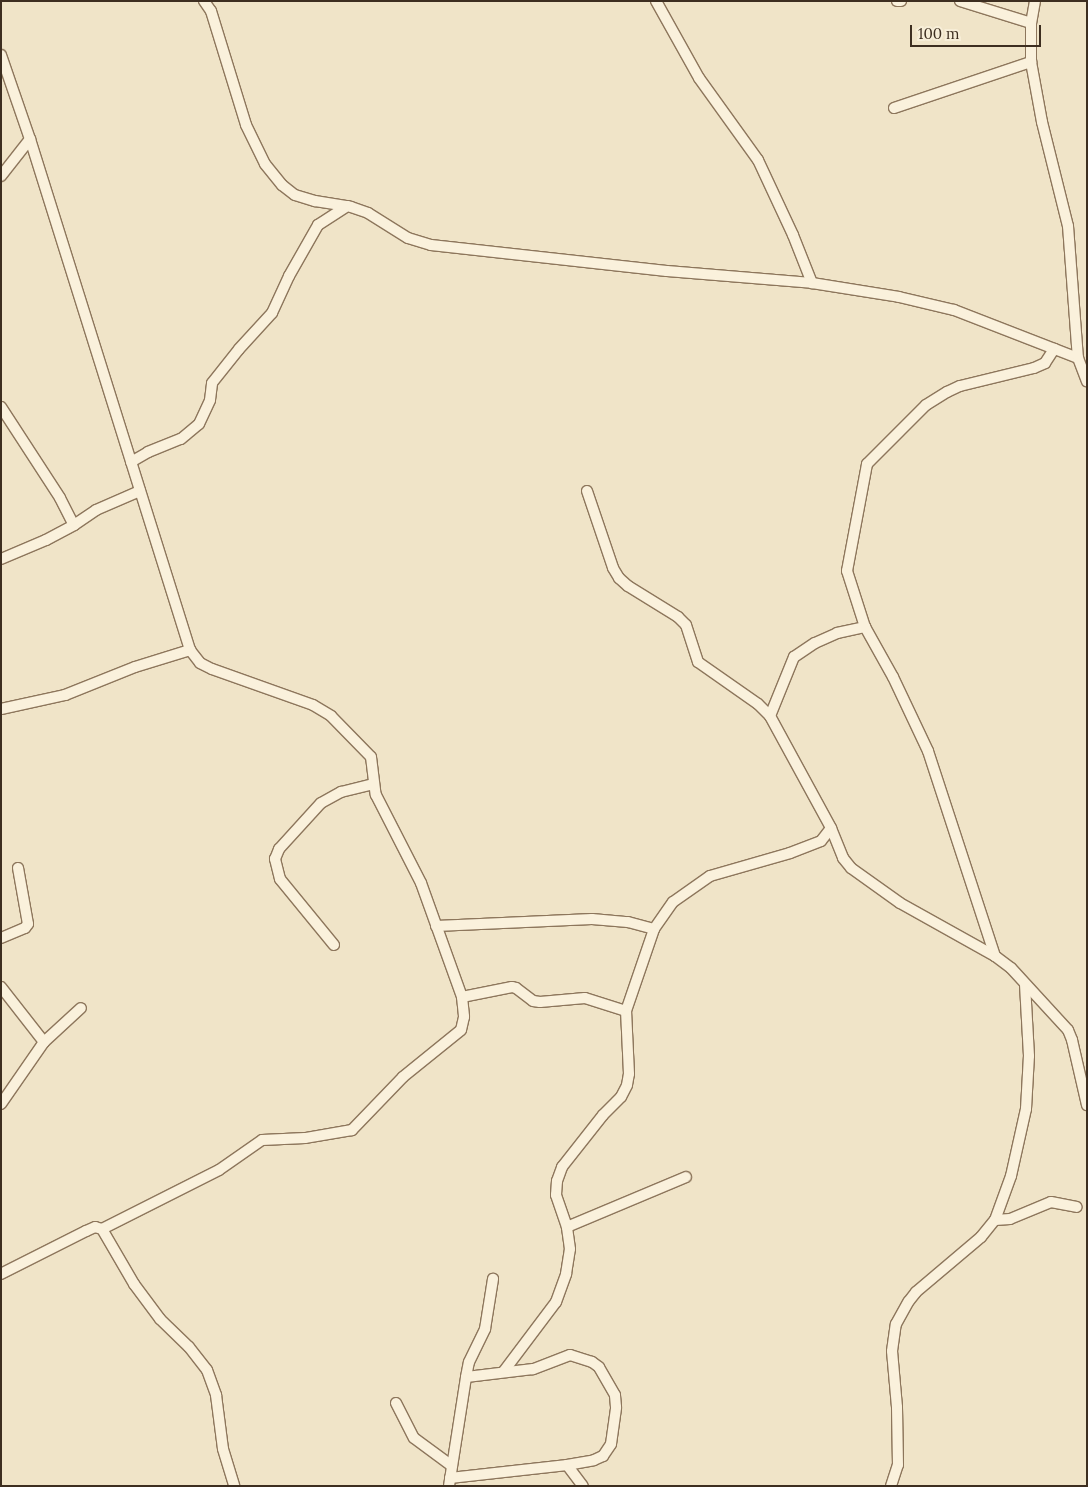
<!DOCTYPE html>
<html>
<head>
<meta charset="utf-8">
<style>
  body { margin:0 }
  #map { position:relative; width:1088px; height:1487px; overflow:hidden; background:#f0e4c8; font-family:Lora,serif }
  div>[style] { position:absolute }
  .roads { filter:drop-shadow(1px 0 #8d765c) drop-shadow(-1px 0 #8d765c) drop-shadow(0 1px #8d765c) drop-shadow(0 -1px #8d765c) }
  .minor>* { height:10px; margin:-5px; padding:0 5px; transform-origin:5px; border-radius:5px; background:#faf1dc }
  span { translate:-50% -50%; white-space:nowrap; text-align:center; line-height:1.15; -webkit-text-stroke:4px #f7eed8; paint-order:stroke }
  .frame { position:absolute; inset:0; border:2px solid #3d2e20; pointer-events:none }
  .scale { position:absolute; left:910px; top:25px; width:131px; height:22px; box-sizing:border-box; border:2px solid #3d2e20; border-top:0; padding-left:6px; font-size:15px; line-height:18px; white-space:nowrap; color:#3d2e20; -webkit-text-stroke:4px #f7eed8; paint-order:stroke }
</style>
</head>
<body>
<div id="map">
  <div class="roads">
    <div class="minor">
      <i style="left:204px;top:1px;width:12px;rotate:55deg"></i>
      <i style="left:211px;top:11px;width:119px;rotate:72.9deg"></i>
      <i style="left:246px;top:125px;width:43px;rotate:64deg"></i>
      <i style="left:265px;top:164px;width:27px;rotate:51deg"></i>
      <i style="left:282px;top:185px;width:16px;rotate:38deg"></i>
      <i style="left:295px;top:195px;width:21px;rotate:17deg"></i>
      <i style="left:315px;top:201px;width:36px;rotate:9deg"></i>
      <i style="left:351px;top:207px;width:18px;rotate:19deg"></i>
      <i style="left:368px;top:213px;width:47px;rotate:32deg"></i>
      <i style="left:408px;top:238px;width:24px;rotate:17deg"></i>
      <i style="left:431px;top:245px;width:237px;rotate:6.3deg"></i>
      <i style="left:667px;top:271px;width:145px;rotate:4.7deg"></i>
      <i style="left:812px;top:283px;width:88px;rotate:9.1deg"></i>
      <i style="left:899px;top:297px;width:57px;rotate:13.3deg"></i>
      <i style="left:954px;top:310px;width:133px;rotate:21.2deg"></i>
      <i style="left:656px;top:1px;width:88px;rotate:60.8deg"></i>
      <i style="left:699px;top:78px;width:101px;rotate:54.3deg"></i>
      <i style="left:758px;top:160px;width:83px;rotate:65deg"></i>
      <i style="left:793px;top:235px;width:52px;rotate:68.4deg"></i>
      <i style="left:897px;top:1px;width:4px"></i>
      <i style="left:960px;top:1px;width:74px;rotate:17.2deg"></i>
      <i style="left:1035px;top:1px;width:22px;rotate:100deg"></i>
      <i style="left:1031px;top:23px;width:39px;rotate:90deg"></i>
      <i style="left:1031px;top:62px;width:61px;rotate:79.6deg"></i>
      <i style="left:1042px;top:122px;width:107px;rotate:76deg"></i>
      <i style="left:1068px;top:226px;width:132px;rotate:85.7deg"></i>
      <i style="left:1078px;top:358px;width:25px;rotate:69deg"></i>
      <i style="left:1px;top:55px;width:89px;rotate:71deg"></i>
      <i style="left:30px;top:139px;width:535px;rotate:72.61deg"></i>
      <i style="left:190px;top:650px;width:16px;rotate:52deg"></i>
      <i style="left:200px;top:663px;width:13px;rotate:27deg"></i>
      <i style="left:212px;top:669px;width:107px;rotate:19.6deg"></i>
      <i style="left:313px;top:705px;width:21px;rotate:31deg"></i>
      <i style="left:331px;top:716px;width:57px;rotate:45.7deg"></i>
      <i style="left:371px;top:757px;width:38px;rotate:83deg"></i>
      <i style="left:376px;top:795px;width:99px;rotate:62.9deg"></i>
      <i style="left:421px;top:883px;width:121px;rotate:70.2deg"></i>
      <i style="left:462px;top:997px;width:20px;rotate:84deg"></i>
      <i style="left:464px;top:1017px;width:13px;rotate:103deg"></i>
      <i style="left:461px;top:1030px;width:75px;rotate:141deg"></i>
      <i style="left:403px;top:1077px;width:74px;rotate:133.9deg"></i>
      <i style="left:352px;top:1130px;width:48px;rotate:170.3deg"></i>
      <i style="left:305px;top:1138px;width:43px;rotate:177.3deg"></i>
      <i style="left:262px;top:1140px;width:52px;rotate:145.1deg"></i>
      <i style="left:219px;top:1170px;width:131px;rotate:153.2deg"></i>
      <i style="left:102px;top:1229px;width:7px;rotate:-164deg"></i>
      <i style="left:95px;top:1227px;width:10px;rotate:156deg"></i>
      <i style="left:86px;top:1231px;width:95px;rotate:153.2deg"></i>
      <i style="left:894px;top:108px;width:145px;rotate:-18.6deg"></i>
      <i style="left:1px;top:176px;width:47px;rotate:-51.9deg"></i>
      <i style="left:1px;top:407px;width:108px;rotate:57deg"></i>
      <i style="left:60px;top:498px;width:30px;rotate:63deg"></i>
      <i style="left:131px;top:462px;width:20px;rotate:-30deg"></i>
      <i style="left:148px;top:452px;width:35px;rotate:-22deg"></i>
      <i style="left:181px;top:439px;width:23px;rotate:-40deg"></i>
      <i style="left:199px;top:424px;width:26px;rotate:-65deg"></i>
      <i style="left:210px;top:400px;width:17px;rotate:-83deg"></i>
      <i style="left:212px;top:383px;width:43px;rotate:-51.5deg"></i>
      <i style="left:239px;top:349px;width:49px;rotate:-47.5deg"></i>
      <i style="left:272px;top:313px;width:41px;rotate:-65.3deg"></i>
      <i style="left:289px;top:276px;width:59px;rotate:-60.4deg"></i>
      <i style="left:318px;top:225px;width:35px;rotate:-33deg"></i>
      <i style="left:587px;top:491px;width:81px;rotate:71.3deg"></i>
      <i style="left:613px;top:568px;width:12px;rotate:59deg"></i>
      <i style="left:619px;top:578px;width:12px;rotate:42deg"></i>
      <i style="left:628px;top:586px;width:59px;rotate:31.8deg"></i>
      <i style="left:678px;top:617px;width:11px;rotate:45deg"></i>
      <i style="left:686px;top:625px;width:39px;rotate:72deg"></i>
      <i style="left:698px;top:662px;width:73px;rotate:35deg"></i>
      <i style="left:758px;top:704px;width:17px;rotate:45deg"></i>
      <i style="left:770px;top:716px;width:128px;rotate:61.4deg"></i>
      <i style="left:831px;top:828px;width:32px;rotate:68deg"></i>
      <i style="left:843px;top:858px;width:13px;rotate:51deg"></i>
      <i style="left:851px;top:868px;width:60px;rotate:35.5deg"></i>
      <i style="left:900px;top:903px;width:109px;rotate:29.2deg"></i>
      <i style="left:995px;top:956px;width:20px;rotate:37deg"></i>
      <i style="left:1011px;top:968px;width:84px;rotate:47.4deg"></i>
      <i style="left:1068px;top:1030px;width:11px;rotate:68deg"></i>
      <i style="left:1072px;top:1040px;width:67px;rotate:77deg"></i>
      <i style="left:1px;top:559px;width:49px;rotate:-22.9deg"></i>
      <i style="left:46px;top:540px;width:32px;rotate:-28deg"></i>
      <i style="left:74px;top:525px;width:27px;rotate:-34deg"></i>
      <i style="left:96px;top:510px;width:48px;rotate:-23.4deg"></i>
      <i style="left:1px;top:709px;width:66px;rotate:-12.3deg"></i>
      <i style="left:65px;top:695px;width:75px;rotate:-21.8deg"></i>
      <i style="left:135px;top:667px;width:58px;rotate:-17.2deg"></i>
      <i style="left:770px;top:716px;width:64px;rotate:-67.9deg"></i>
      <i style="left:794px;top:657px;width:25px;rotate:-34deg"></i>
      <i style="left:815px;top:643px;width:24px;rotate:-24deg"></i>
      <i style="left:837px;top:633px;width:29px;rotate:-12deg"></i>
      <i style="left:436px;top:926px;width:156px;rotate:-2.6deg"></i>
      <i style="left:592px;top:919px;width:36px;rotate:5deg"></i>
      <i style="left:628px;top:922px;width:27px;rotate:15deg"></i>
      <i style="left:1px;top:938px;width:26px;rotate:-23deg"></i>
      <i style="left:25px;top:928px;width:5px;rotate:-53deg"></i>
      <i style="left:28px;top:924px;width:57px;rotate:-100.1deg"></i>
      <i style="left:334px;top:945px;width:85px;rotate:-129.3deg"></i>
      <i style="left:280px;top:879px;width:21px;rotate:-104deg"></i>
      <i style="left:275px;top:859px;width:11px;rotate:-68deg"></i>
      <i style="left:279px;top:849px;width:62px;rotate:-47.6deg"></i>
      <i style="left:321px;top:803px;width:23px;rotate:-29deg"></i>
      <i style="left:341px;top:792px;width:34px;rotate:-14deg"></i>
      <i style="left:995px;top:956px;width:216px;rotate:-108.1deg"></i>
      <i style="left:928px;top:751px;width:82px;rotate:-115.3deg"></i>
      <i style="left:893px;top:677px;width:57px;rotate:-119.2deg"></i>
      <i style="left:865px;top:627px;width:59px;rotate:-107.8deg"></i>
      <i style="left:847px;top:571px;width:109px;rotate:-79.4deg"></i>
      <i style="left:867px;top:464px;width:83px;rotate:-45deg"></i>
      <i style="left:926px;top:405px;width:25px;rotate:-32deg"></i>
      <i style="left:947px;top:392px;width:14px;rotate:-25deg"></i>
      <i style="left:960px;top:386px;width:76px;rotate:-13.7deg"></i>
      <i style="left:1034px;top:368px;width:12px;rotate:-24deg"></i>
      <i style="left:1045px;top:363px;width:17px;rotate:-57deg"></i>
      <i style="left:1px;top:987px;width:70px;rotate:52deg"></i>
      <i style="left:462px;top:997px;width:51px;rotate:-11.3deg"></i>
      <i style="left:512px;top:987px;width:4px;rotate:14deg"></i>
      <i style="left:516px;top:988px;width:21px;rotate:37deg"></i>
      <i style="left:533px;top:1001px;width:7px;rotate:8deg"></i>
      <i style="left:540px;top:1002px;width:45px;rotate:-5.1deg"></i>
      <i style="left:585px;top:998px;width:43px;rotate:17.6deg"></i>
      <i style="left:1px;top:1104px;width:75px;rotate:-55.3deg"></i>
      <i style="left:44px;top:1042px;width:50px;rotate:-42.6deg"></i>
      <i style="left:995px;top:1220px;width:15px;rotate:-4deg"></i>
      <i style="left:1010px;top:1219px;width:44px;rotate:-22.5deg"></i>
      <i style="left:1051px;top:1202px;width:26px;rotate:11deg"></i>
      <i style="left:567px;top:1227px;width:129px;rotate:-22.8deg"></i>
      <i style="left:102px;top:1229px;width:64px;rotate:59.8deg"></i>
      <i style="left:134px;top:1284px;width:44px;rotate:53.4deg"></i>
      <i style="left:160px;top:1319px;width:40px;rotate:44deg"></i>
      <i style="left:189px;top:1347px;width:29px;rotate:52deg"></i>
      <i style="left:207px;top:1370px;width:27px;rotate:70deg"></i>
      <i style="left:216px;top:1395px;width:54px;rotate:82.6deg"></i>
      <i style="left:223px;top:1449px;width:39px;rotate:73deg"></i>
      <i style="left:504px;top:1371px;width:86px;rotate:-53deg"></i>
      <i style="left:556px;top:1302px;width:30px;rotate:-70deg"></i>
      <i style="left:566px;top:1274px;width:25px;rotate:-81deg"></i>
      <i style="left:570px;top:1249px;width:22px;rotate:-98deg"></i>
      <i style="left:567px;top:1227px;width:34px;rotate:-109deg"></i>
      <i style="left:556px;top:1195px;width:14px;rotate:-86deg"></i>
      <i style="left:557px;top:1181px;width:15px;rotate:-70deg"></i>
      <i style="left:562px;top:1167px;width:66px;rotate:-51.7deg"></i>
      <i style="left:603px;top:1115px;width:25px;rotate:-45deg"></i>
      <i style="left:621px;top:1097px;width:13px;rotate:-63deg"></i>
      <i style="left:627px;top:1085px;width:11px;rotate:-80deg"></i>
      <i style="left:629px;top:1074px;width:63px;rotate:-92.7deg"></i>
      <i style="left:626px;top:1011px;width:87px;rotate:-71.1deg"></i>
      <i style="left:654px;top:929px;width:33px;rotate:-55deg"></i>
      <i style="left:673px;top:902px;width:45px;rotate:-35.1deg"></i>
      <i style="left:710px;top:876px;width:83px;rotate:-16deg"></i>
      <i style="left:790px;top:853px;width:33px;rotate:-21deg"></i>
      <i style="left:821px;top:841px;width:16px;rotate:-52deg"></i>
      <i style="left:396px;top:1403px;width:39px;rotate:63deg"></i>
      <i style="left:414px;top:1438px;width:47px;rotate:36.4deg"></i>
      <i style="left:567px;top:1465px;width:26px;rotate:53deg"></i>
      <i style="left:450px;top:1478px;width:118px;rotate:-6.3deg"></i>
      <i style="left:567px;top:1465px;width:27px;rotate:-10deg"></i>
      <i style="left:594px;top:1460px;width:10px;rotate:-24deg"></i>
      <i style="left:603px;top:1456px;width:14px;rotate:-56deg"></i>
      <i style="left:611px;top:1444px;width:37px;rotate:-82deg"></i>
      <i style="left:616px;top:1407px;width:12px;rotate:-95deg"></i>
      <i style="left:615px;top:1395px;width:32px;rotate:-120deg"></i>
      <i style="left:599px;top:1367px;width:9px;rotate:-144deg"></i>
      <i style="left:592px;top:1362px;width:23px;rotate:-162deg"></i>
      <i style="left:570px;top:1355px;width:40px;rotate:159deg"></i>
      <i style="left:533px;top:1369px;width:67px;rotate:173.2deg"></i>
      <i style="left:449px;top:1486px;width:110px;rotate:-81.1deg"></i>
      <i style="left:466px;top:1377px;width:15px;rotate:-79deg"></i>
      <i style="left:469px;top:1362px;width:37px;rotate:-64deg"></i>
      <i style="left:485px;top:1329px;width:51px;rotate:-80.9deg"></i>
      <i style="left:891px;top:1486px;width:22px;rotate:-72deg"></i>
      <i style="left:898px;top:1465px;width:58px;rotate:-91deg"></i>
      <i style="left:897px;top:1407px;width:56px;rotate:-95.1deg"></i>
      <i style="left:892px;top:1351px;width:27px;rotate:-82deg"></i>
      <i style="left:896px;top:1324px;width:26px;rotate:-61deg"></i>
      <i style="left:909px;top:1301px;width:11px;rotate:-52deg"></i>
      <i style="left:916px;top:1292px;width:85px;rotate:-40.2deg"></i>
      <i style="left:981px;top:1237px;width:22px;rotate:-51deg"></i>
      <i style="left:995px;top:1220px;width:47px;rotate:-70deg"></i>
      <i style="left:1011px;top:1176px;width:69px;rotate:-77.4deg"></i>
      <i style="left:1026px;top:1109px;width:53px;rotate:-86.8deg"></i>
      <i style="left:1029px;top:1056px;width:72px;rotate:-93.2deg"></i>
    </div>
  </div>
  <div class="frame"></div>
  <div class="scale">100 m</div>
</div>
</body>
</html>
